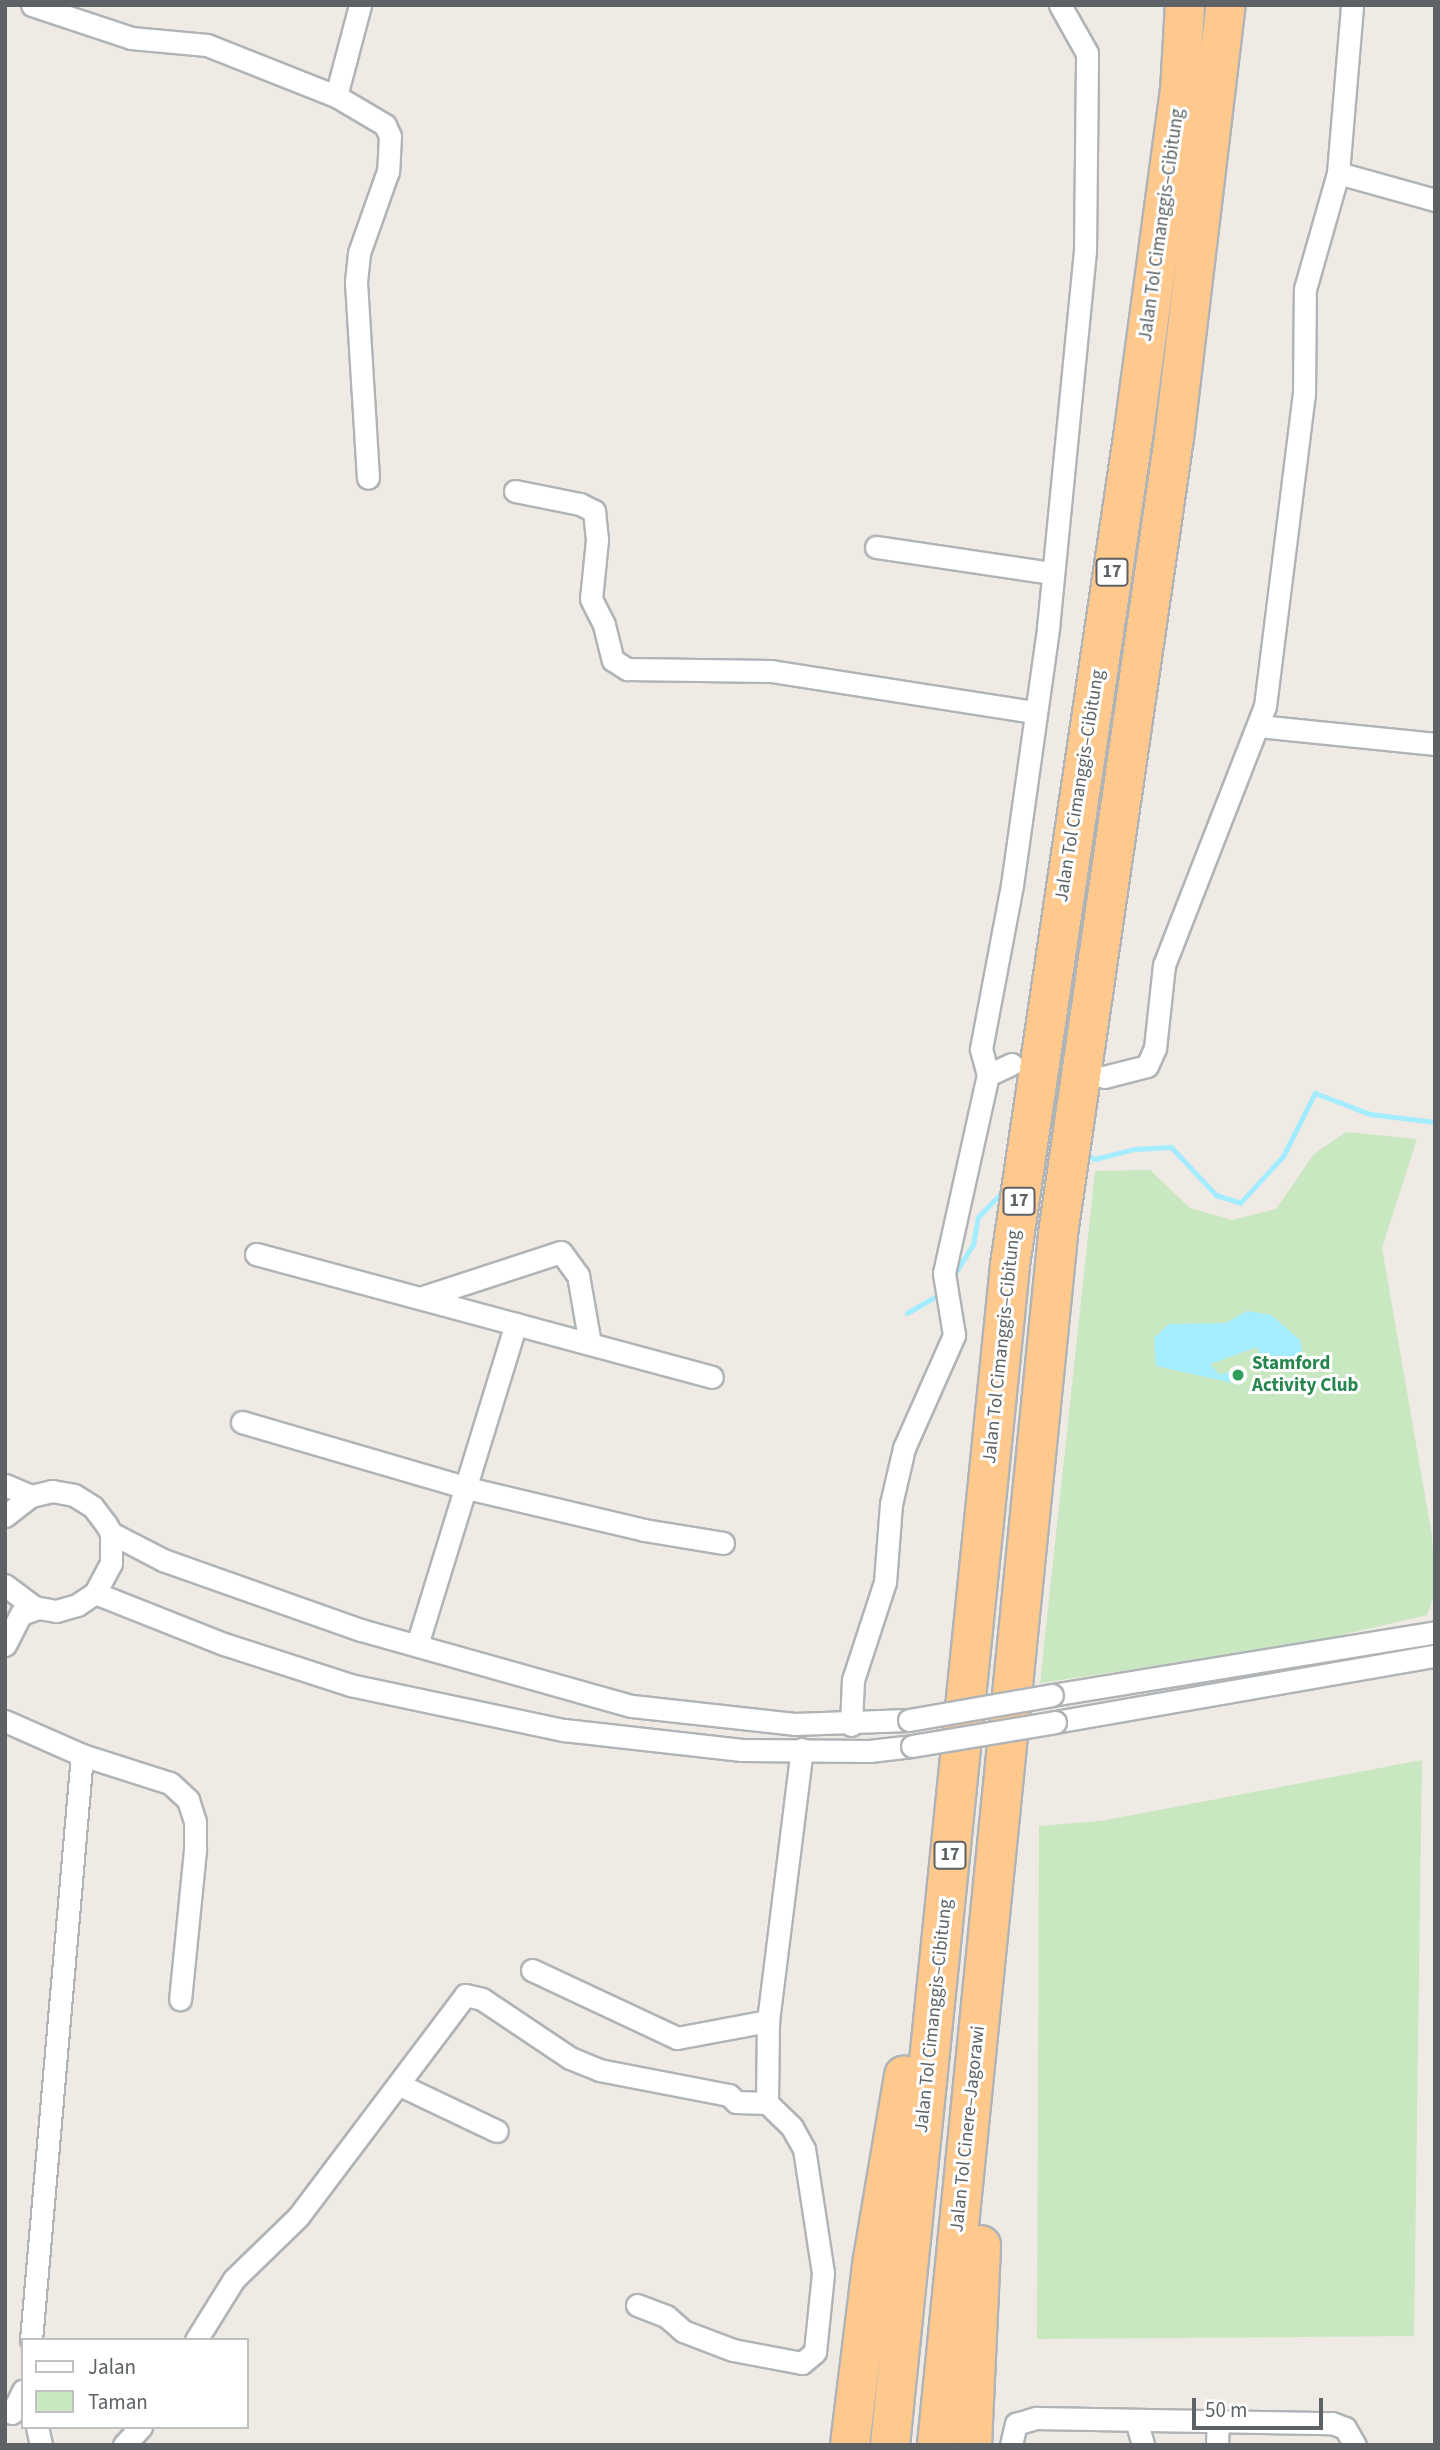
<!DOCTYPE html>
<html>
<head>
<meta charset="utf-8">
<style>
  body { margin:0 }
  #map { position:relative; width:1440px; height:2450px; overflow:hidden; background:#efeae4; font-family:"Source Sans 3",sans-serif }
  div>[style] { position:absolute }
  .green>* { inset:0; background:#c9e7c0 }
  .water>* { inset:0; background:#a4ecff }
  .stream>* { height:5px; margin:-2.5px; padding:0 2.5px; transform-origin:2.5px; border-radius:2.5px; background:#a4ecff }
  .roads { filter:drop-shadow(2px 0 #b0b4b7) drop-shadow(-2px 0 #b0b4b7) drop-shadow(0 2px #b0b4b7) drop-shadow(0 -2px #b0b4b7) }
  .minor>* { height:21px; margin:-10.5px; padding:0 10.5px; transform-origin:10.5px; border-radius:10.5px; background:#fff }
  .motorway>* { height:38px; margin:-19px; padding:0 19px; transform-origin:19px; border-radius:19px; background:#ffc88c }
  .bridges { filter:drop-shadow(2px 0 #b0b4b7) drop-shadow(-2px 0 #b0b4b7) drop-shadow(0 2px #b0b4b7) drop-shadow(0 -2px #b0b4b7) }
  .minor-bridge>* { height:21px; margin:-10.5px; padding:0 10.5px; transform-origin:10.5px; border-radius:10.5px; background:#fff }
  .dots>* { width:19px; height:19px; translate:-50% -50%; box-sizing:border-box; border:4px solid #fff; border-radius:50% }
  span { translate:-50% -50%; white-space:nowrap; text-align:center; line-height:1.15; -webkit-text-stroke:6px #fff; paint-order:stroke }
  .shield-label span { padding:2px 5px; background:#fff; border:2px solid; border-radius:5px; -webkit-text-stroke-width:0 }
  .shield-label { font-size:18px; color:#5c6265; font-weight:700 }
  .street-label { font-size:19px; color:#5c6265 }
  .leisure-label { font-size:19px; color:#27864d; font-weight:700 }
  .left { translate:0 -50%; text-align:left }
  .frame { position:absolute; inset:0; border:7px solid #5c6265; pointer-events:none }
  .legend { position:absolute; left:21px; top:2338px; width:228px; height:91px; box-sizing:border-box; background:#fff; border:2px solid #bec0c1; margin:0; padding:9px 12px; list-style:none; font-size:21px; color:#5c6265 }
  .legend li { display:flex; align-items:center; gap:14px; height:35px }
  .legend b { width:35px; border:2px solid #bec0c1 }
  .scale { position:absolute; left:1192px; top:2398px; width:131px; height:32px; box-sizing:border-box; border:4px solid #5c6265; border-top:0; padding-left:9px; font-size:21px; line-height:24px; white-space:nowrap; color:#5c6265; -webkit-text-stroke:5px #fff; paint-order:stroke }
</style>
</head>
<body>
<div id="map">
  <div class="green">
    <i style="clip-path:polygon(1346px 1132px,1417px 1139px,1382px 1248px,1432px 1536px,1435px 1592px,1427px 1615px,1303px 1644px,1040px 1683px,1095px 1171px,1150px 1170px,1190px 1208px,1232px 1220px,1276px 1209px,1314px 1154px)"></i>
    <i style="clip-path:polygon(1422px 1760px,1414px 2336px,1037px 2339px,1039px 1826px,1101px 1821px)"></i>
  </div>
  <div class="water">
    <i style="clip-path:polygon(1247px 1311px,1271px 1315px,1300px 1340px,1302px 1352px,1288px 1373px,1264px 1364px,1257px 1347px,1210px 1364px,1220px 1375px,1236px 1369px,1242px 1385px,1156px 1366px,1154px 1338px,1169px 1324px,1226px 1323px)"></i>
  </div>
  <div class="stream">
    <i style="left:1084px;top:1154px;width:12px;rotate:24deg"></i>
    <i style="left:1095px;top:1159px;width:40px;rotate:-14.4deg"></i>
    <i style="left:1134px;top:1149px;width:37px;rotate:-3deg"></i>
    <i style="left:1171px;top:1147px;width:66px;rotate:46.8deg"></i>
    <i style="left:1216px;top:1195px;width:25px;rotate:18deg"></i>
    <i style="left:1240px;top:1203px;width:64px;rotate:-47.5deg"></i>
    <i style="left:1283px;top:1156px;width:71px;rotate:-63.1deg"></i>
    <i style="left:1315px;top:1093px;width:59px;rotate:20.9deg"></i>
    <i style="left:1370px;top:1114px;width:65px;rotate:7deg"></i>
    <i style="left:952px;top:1278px;width:39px;rotate:-58deg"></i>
    <i style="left:973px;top:1245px;width:28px;rotate:-80deg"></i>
    <i style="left:978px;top:1217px;width:37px;rotate:-46deg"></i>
    <i style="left:907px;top:1313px;width:38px;rotate:-30deg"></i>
  </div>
  <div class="roads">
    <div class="minor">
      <i style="left:32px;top:5px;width:104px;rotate:18.4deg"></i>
      <i style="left:131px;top:38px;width:76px;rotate:5.3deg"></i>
      <i style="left:207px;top:45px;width:139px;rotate:21.6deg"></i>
      <i style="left:336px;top:96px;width:57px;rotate:30.6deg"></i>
      <i style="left:385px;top:125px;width:12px;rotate:66deg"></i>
      <i style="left:390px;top:136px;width:35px;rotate:93deg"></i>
      <i style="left:388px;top:171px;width:87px;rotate:109.5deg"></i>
      <i style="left:359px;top:253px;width:29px;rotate:96deg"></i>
      <i style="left:356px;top:282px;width:196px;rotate:86.5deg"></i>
      <i style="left:336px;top:96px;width:94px;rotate:-75.2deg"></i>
      <i style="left:1338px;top:173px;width:101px;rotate:15.6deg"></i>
      <i style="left:515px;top:491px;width:66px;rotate:11.3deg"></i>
      <i style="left:580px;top:504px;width:16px;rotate:27deg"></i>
      <i style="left:594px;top:511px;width:29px;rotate:84deg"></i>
      <i style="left:597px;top:540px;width:59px;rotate:95.8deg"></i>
      <i style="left:591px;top:599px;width:29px;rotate:63deg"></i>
      <i style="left:604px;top:625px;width:36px;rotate:76deg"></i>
      <i style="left:613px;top:660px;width:17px;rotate:33deg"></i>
      <i style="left:627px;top:669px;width:144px;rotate:0.8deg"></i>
      <i style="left:771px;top:671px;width:265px;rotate:8.9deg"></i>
      <i style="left:876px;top:547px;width:178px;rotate:8.4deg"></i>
      <i style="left:1259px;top:726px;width:177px;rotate:5.8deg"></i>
      <i style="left:988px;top:1075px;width:26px;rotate:-25deg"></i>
      <i style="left:1104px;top:1077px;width:44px;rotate:-14.3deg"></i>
      <i style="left:1147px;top:1066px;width:20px;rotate:-66deg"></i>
      <i style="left:1155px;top:1048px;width:83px;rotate:-83.8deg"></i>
      <i style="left:1164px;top:965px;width:278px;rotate:-68.7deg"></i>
      <i style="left:1265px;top:706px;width:313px;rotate:-82.9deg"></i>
      <i style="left:1304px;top:395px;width:106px;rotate:-89.5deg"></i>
      <i style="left:1305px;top:289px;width:121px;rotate:-74.1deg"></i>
      <i style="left:1338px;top:173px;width:169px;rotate:-85.2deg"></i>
      <i style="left:256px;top:1254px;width:472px;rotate:15.1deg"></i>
      <i style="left:420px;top:1298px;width:148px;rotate:-18.1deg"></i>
      <i style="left:561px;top:1252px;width:29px;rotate:54deg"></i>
      <i style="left:578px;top:1275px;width:70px;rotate:80.1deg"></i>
      <i style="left:242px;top:1422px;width:234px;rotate:16.3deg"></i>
      <i style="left:467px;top:1488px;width:182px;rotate:13.3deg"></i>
      <i style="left:644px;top:1530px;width:80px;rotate:9.3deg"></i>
      <i style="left:5px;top:1485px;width:28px;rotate:23deg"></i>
      <i style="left:5px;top:1516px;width:33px;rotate:-38deg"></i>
      <i style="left:31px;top:1496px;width:22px;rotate:-13deg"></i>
      <i style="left:52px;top:1491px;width:22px;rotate:10deg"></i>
      <i style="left:74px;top:1495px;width:22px;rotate:32deg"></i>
      <i style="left:93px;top:1507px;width:21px;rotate:53deg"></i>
      <i style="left:106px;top:1524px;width:10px;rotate:61deg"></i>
      <i style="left:111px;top:1533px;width:30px;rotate:90deg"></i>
      <i style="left:111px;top:1563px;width:34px;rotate:118deg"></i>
      <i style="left:95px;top:1593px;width:22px;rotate:146deg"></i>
      <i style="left:77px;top:1605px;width:22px;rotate:164deg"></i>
      <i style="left:56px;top:1611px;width:22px;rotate:-170deg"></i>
      <i style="left:34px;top:1607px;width:36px;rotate:-143deg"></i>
      <i style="left:111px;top:1533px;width:59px;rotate:27.4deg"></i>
      <i style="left:163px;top:1560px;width:210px;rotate:19.5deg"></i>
      <i style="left:361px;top:1630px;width:281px;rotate:15.7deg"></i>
      <i style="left:632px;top:1706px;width:163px;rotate:6.3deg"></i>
      <i style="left:794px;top:1724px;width:115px;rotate:-2deg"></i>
      <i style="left:95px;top:1593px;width:139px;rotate:21.6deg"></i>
      <i style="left:224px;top:1644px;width:133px;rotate:18deg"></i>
      <i style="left:350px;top:1685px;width:219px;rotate:11.9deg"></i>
      <i style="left:564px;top:1730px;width:179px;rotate:6.4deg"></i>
      <i style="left:742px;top:1750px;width:127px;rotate:0.5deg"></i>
      <i style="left:869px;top:1751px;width:43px;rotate:-6.6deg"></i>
      <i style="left:5px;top:1645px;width:35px;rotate:-63deg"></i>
      <i style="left:21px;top:1614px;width:18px;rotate:-19deg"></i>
      <i style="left:417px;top:1645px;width:336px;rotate:-72.9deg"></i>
      <i style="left:1052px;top:1695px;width:388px;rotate:-9.3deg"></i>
      <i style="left:5px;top:1721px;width:84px;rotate:23.8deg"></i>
      <i style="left:82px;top:1755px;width:92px;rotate:17.7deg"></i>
      <i style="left:170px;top:1783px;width:25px;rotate:43deg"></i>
      <i style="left:188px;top:1800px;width:23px;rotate:72deg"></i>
      <i style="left:195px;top:1822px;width:28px;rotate:90deg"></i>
      <i style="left:195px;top:1850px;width:150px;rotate:95.7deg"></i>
      <i style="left:1055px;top:1722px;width:386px;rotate:-9.9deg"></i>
      <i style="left:851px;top:1725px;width:45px;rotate:-87.5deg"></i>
      <i style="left:853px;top:1680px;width:103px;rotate:-71.9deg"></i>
      <i style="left:885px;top:1582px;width:78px;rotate:-85.6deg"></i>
      <i style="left:891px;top:1504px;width:57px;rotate:-76.9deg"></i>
      <i style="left:904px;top:1448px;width:124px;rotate:-66.1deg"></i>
      <i style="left:954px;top:1335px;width:63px;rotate:-99.2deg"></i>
      <i style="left:944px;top:1273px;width:203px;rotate:-77.5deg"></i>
      <i style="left:988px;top:1075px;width:27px;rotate:-105deg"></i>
      <i style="left:981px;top:1049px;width:167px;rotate:-79.3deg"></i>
      <i style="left:1012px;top:885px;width:260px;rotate:-82deg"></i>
      <i style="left:1048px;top:628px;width:379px;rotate:-84.4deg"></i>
      <i style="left:1085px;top:251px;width:198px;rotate:-89.4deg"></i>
      <i style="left:1087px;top:53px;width:55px;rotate:-119.4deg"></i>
      <i style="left:532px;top:1970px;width:160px;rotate:25.1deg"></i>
      <i style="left:677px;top:2038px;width:93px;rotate:-10.6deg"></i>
      <i style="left:400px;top:2085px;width:107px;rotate:25.4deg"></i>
      <i style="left:637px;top:2305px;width:31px;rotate:21deg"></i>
      <i style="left:666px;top:2316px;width:23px;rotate:41deg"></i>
      <i style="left:683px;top:2331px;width:53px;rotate:20.8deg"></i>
      <i style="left:733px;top:2350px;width:70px;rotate:10.7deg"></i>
      <i style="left:802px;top:2363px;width:17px;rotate:-40deg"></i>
      <i style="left:815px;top:2352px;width:79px;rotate:-84.2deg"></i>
      <i style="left:823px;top:2273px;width:125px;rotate:-98.7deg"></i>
      <i style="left:804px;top:2149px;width:25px;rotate:-119deg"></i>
      <i style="left:792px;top:2127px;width:35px;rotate:-136deg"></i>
      <i style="left:767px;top:2103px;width:82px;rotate:-89.3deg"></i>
      <i style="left:768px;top:2021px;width:274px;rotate:-82.9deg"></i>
      <i style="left:31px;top:2340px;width:587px;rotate:-85.02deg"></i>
      <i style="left:196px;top:2340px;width:72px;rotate:-58.1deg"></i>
      <i style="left:234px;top:2279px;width:89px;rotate:-44.1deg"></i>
      <i style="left:298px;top:2217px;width:278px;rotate:-53deg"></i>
      <i style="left:465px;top:1995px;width:17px;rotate:13deg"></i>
      <i style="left:482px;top:1999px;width:106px;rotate:33.8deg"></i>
      <i style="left:570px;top:2058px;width:31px;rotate:22deg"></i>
      <i style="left:599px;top:2070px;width:132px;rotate:10.9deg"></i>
      <i style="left:729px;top:2095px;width:10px;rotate:45deg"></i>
      <i style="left:736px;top:2102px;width:31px;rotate:2deg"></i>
      <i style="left:12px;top:2413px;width:25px;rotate:-64deg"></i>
      <i style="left:1136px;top:2420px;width:26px;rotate:74deg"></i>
      <i style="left:37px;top:2427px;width:18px;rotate:77deg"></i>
      <i style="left:124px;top:2445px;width:25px;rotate:-47deg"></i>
      <i style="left:1011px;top:2445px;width:22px;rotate:-77deg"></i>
      <i style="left:1016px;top:2424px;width:21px;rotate:-17deg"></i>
      <i style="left:1036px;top:2418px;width:296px;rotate:1deg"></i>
      <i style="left:1332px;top:2423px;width:14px;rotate:21deg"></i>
      <i style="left:1345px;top:2428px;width:20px;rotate:60deg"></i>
      <i style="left:1217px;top:2445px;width:24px;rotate:-88deg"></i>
    </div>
    <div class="motorway">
      <i style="left:850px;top:2445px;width:187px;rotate:-83deg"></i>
      <i style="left:873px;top:2259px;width:186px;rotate:-80.4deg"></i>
      <i style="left:890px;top:2445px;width:1186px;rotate:-84.19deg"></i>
      <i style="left:1010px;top:1265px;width:844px;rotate:-81.55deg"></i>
      <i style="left:1134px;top:430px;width:342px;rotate:-82.3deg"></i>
      <i style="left:1180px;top:91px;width:86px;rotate:-86.7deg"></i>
      <i style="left:937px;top:2445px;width:1217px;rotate:-84.29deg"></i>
      <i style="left:1058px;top:1234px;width:804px;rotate:-81.71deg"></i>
      <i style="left:1174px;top:438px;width:436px;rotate:-83.2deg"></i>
      <i style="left:972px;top:2445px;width:200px;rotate:-87.4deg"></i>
    </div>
  </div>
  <div class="bridges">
    <div class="minor-bridge">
      <i style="left:909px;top:1720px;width:145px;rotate:-9.9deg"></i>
      <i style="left:912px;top:1746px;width:145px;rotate:-9.5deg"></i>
    </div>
  </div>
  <div class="dots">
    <i style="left:1238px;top:1375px;background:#2e9e5b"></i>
  </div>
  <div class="shield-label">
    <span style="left:1112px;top:572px">17</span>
    <span style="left:1019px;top:1201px">17</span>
    <span style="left:950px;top:1855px">17</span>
  </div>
  <div class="street-label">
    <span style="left:1162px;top:225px;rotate:-82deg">Jalan Tol Cimanggis–Cibitung</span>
    <span style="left:1080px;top:786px;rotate:-81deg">Jalan Tol Cimanggis–Cibitung</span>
    <span style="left:1002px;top:1347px;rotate:-84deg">Jalan Tol Cimanggis–Cibitung</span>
    <span style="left:934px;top:2016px;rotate:-84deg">Jalan Tol Cimanggis–Cibitung</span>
    <span style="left:968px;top:2129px;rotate:-84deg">Jalan Tol Cinere–Jagorawi</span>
  </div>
  <div class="leisure-label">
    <span class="left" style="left:1252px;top:1375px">Stamford<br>Activity Club</span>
  </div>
  <div class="frame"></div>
  <ul class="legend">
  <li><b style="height:9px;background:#fff"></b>Jalan</li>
  <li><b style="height:19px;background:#c9e7c0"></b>Taman</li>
  </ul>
  <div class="scale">50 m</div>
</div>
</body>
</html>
